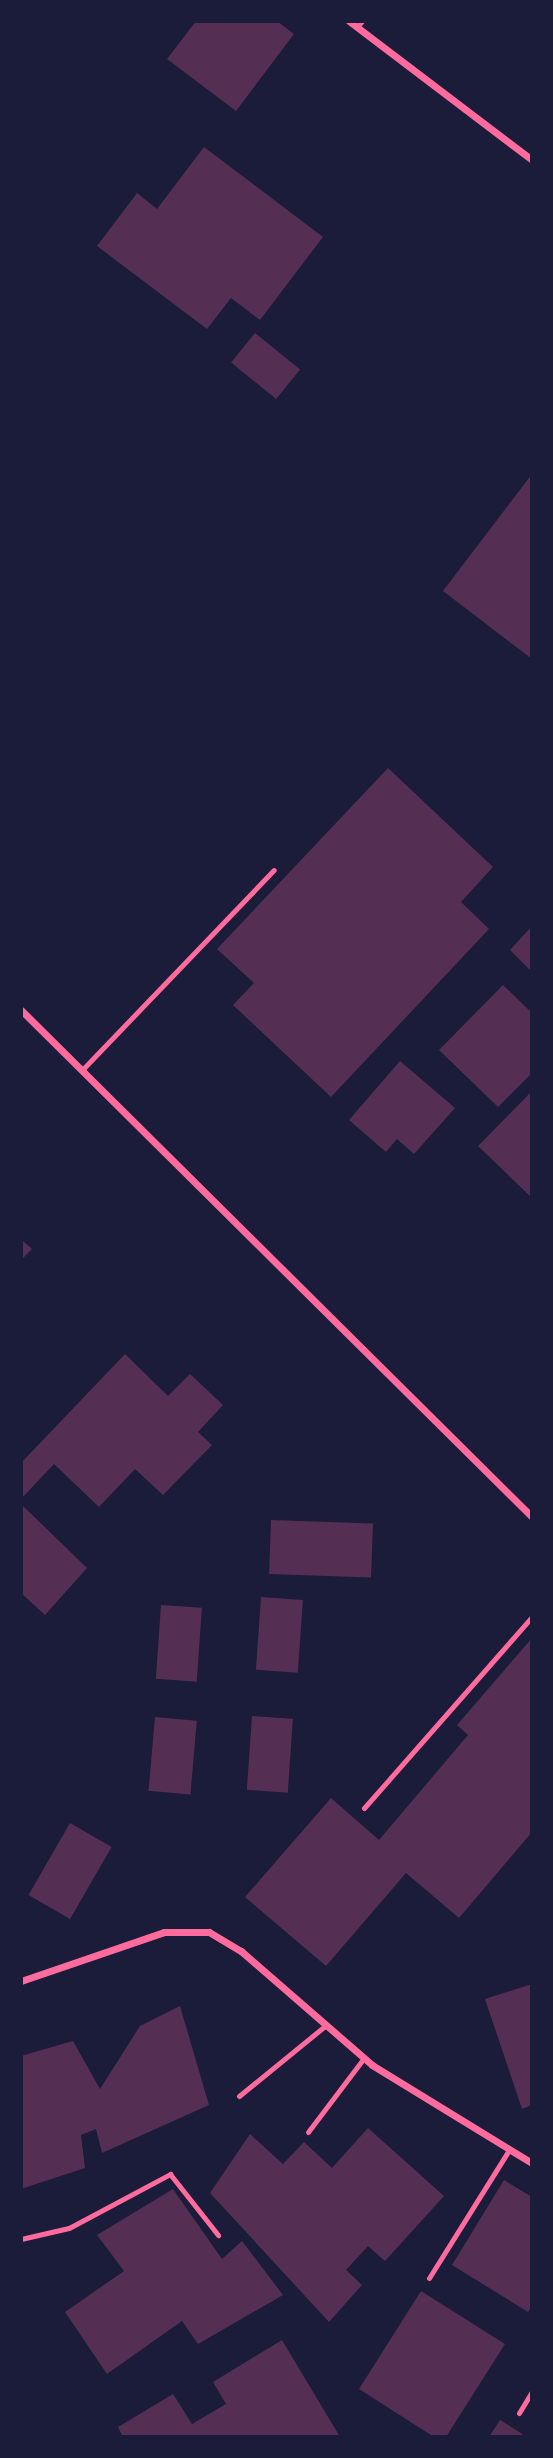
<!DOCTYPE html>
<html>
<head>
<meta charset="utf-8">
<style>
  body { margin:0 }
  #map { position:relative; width:553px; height:2458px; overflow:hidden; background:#1b1b3a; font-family:Inter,sans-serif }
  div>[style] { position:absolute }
  .building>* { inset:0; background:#542f53; transform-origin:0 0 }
  .service>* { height:5px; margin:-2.5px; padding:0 2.5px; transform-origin:2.5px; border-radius:2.5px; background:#ff6b9d }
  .minor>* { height:7px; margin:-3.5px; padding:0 3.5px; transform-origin:3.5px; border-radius:3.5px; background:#ff6b9d }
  span { translate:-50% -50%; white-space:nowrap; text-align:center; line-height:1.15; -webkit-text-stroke:7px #1b1b3a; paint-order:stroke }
  .frame { position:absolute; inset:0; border:23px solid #1b1b3a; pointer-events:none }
</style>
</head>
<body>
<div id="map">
  <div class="building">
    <i style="clip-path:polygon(196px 21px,277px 21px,294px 34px,236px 111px,167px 59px)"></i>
    <i style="clip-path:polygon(204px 147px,323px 237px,260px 320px,231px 298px,207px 329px,97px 246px,137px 193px,157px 209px)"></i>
    <i style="left:255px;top:333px;width:58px;height:38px;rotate:39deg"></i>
    <i style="clip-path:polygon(532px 474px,532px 659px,443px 591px)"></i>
    <i style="clip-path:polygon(388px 768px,493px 867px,461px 902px,489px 929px,331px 1097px,233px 1005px,254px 983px,217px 949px)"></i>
    <i style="clip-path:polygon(532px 926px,532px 972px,510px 950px)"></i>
    <i style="clip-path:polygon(503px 985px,532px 1013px,532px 1073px,498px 1107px,439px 1050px)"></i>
    <i style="clip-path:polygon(400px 1061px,455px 1108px,414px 1154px,397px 1139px,386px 1152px,349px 1120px)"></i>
    <i style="clip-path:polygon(532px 1091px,532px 1198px,478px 1146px)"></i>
    <i style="clip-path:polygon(21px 1239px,32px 1249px,21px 1260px)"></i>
    <i style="clip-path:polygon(125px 1354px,168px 1396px,190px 1374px,223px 1405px,198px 1432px,212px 1445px,163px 1495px,135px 1469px,99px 1507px,54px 1464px,21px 1499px,21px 1463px)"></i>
    <i style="clip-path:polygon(21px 1504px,87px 1568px,45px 1615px,21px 1593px)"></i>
    <i style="left:271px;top:1520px;width:102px;height:54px;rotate:2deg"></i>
    <i style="left:261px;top:1597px;width:42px;height:73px;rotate:4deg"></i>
    <i style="left:161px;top:1605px;width:41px;height:74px;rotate:4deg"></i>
    <i style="clip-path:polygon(532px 1638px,532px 1832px,459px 1918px,406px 1873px,326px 1966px,245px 1897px,331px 1798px,379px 1840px,468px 1735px,457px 1725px)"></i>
    <i style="left:252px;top:1716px;width:41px;height:74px;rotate:4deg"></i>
    <i style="left:155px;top:1717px;width:42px;height:74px;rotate:5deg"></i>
    <i style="left:70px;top:1823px;width:48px;height:83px;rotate:30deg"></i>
    <i style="clip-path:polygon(532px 1984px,532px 2105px,522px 2109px,485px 1999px)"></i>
    <i style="clip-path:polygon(180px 2006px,209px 2105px,102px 2153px,96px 2129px,81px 2135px,85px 2168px,21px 2189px,21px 2056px,73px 2041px,100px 2089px,140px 2026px)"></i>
    <i style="clip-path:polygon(368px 2128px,444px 2196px,385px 2261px,368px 2246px,346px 2270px,362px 2285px,329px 2322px,210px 2193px,250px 2134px,283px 2164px,304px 2142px,332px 2168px)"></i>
    <i style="clip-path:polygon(504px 2180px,532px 2197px,532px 2306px,528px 2312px,452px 2265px)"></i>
    <i style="clip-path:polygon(173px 2189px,222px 2259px,242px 2241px,283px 2295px,198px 2344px,182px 2321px,107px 2374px,65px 2312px,124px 2271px,97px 2235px)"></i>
    <i style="clip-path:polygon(421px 2291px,505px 2344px,446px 2437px,434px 2437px,359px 2389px)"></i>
    <i style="clip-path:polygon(282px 2340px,340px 2437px,123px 2437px,118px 2427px,173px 2394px,192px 2424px,226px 2404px,213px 2382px)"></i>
    <i style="clip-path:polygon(500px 2420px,527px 2437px,489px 2437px)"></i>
  </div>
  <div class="service">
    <i style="left:357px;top:27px;width:8px;rotate:-50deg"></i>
    <i style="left:82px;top:1070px;width:277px;rotate:-46.2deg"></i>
    <i style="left:364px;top:1808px;width:254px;rotate:-48.7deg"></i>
    <i style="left:239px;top:2096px;width:112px;rotate:-39.2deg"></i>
    <i style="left:308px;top:2132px;width:93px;rotate:-52.9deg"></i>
    <i style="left:21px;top:2239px;width:49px;rotate:-12.9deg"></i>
    <i style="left:69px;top:2228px;width:115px;rotate:-28.1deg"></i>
    <i style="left:170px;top:2174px;width:78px;rotate:51.8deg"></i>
    <i style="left:429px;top:2278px;width:151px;rotate:-58deg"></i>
    <i style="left:519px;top:2413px;width:26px;rotate:-59deg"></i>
  </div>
  <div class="minor">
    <i style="left:349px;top:21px;width:230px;rotate:37.2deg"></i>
    <i style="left:21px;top:1010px;width:720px;rotate:44.77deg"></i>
    <i style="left:21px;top:1981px;width:151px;rotate:-18.9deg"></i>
    <i style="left:164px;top:1932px;width:45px"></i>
    <i style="left:209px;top:1932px;width:37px;rotate:31deg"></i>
    <i style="left:241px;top:1951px;width:174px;rotate:41deg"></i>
    <i style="left:372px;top:2065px;width:188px;rotate:31.5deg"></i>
  </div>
  <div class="frame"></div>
</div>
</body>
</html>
